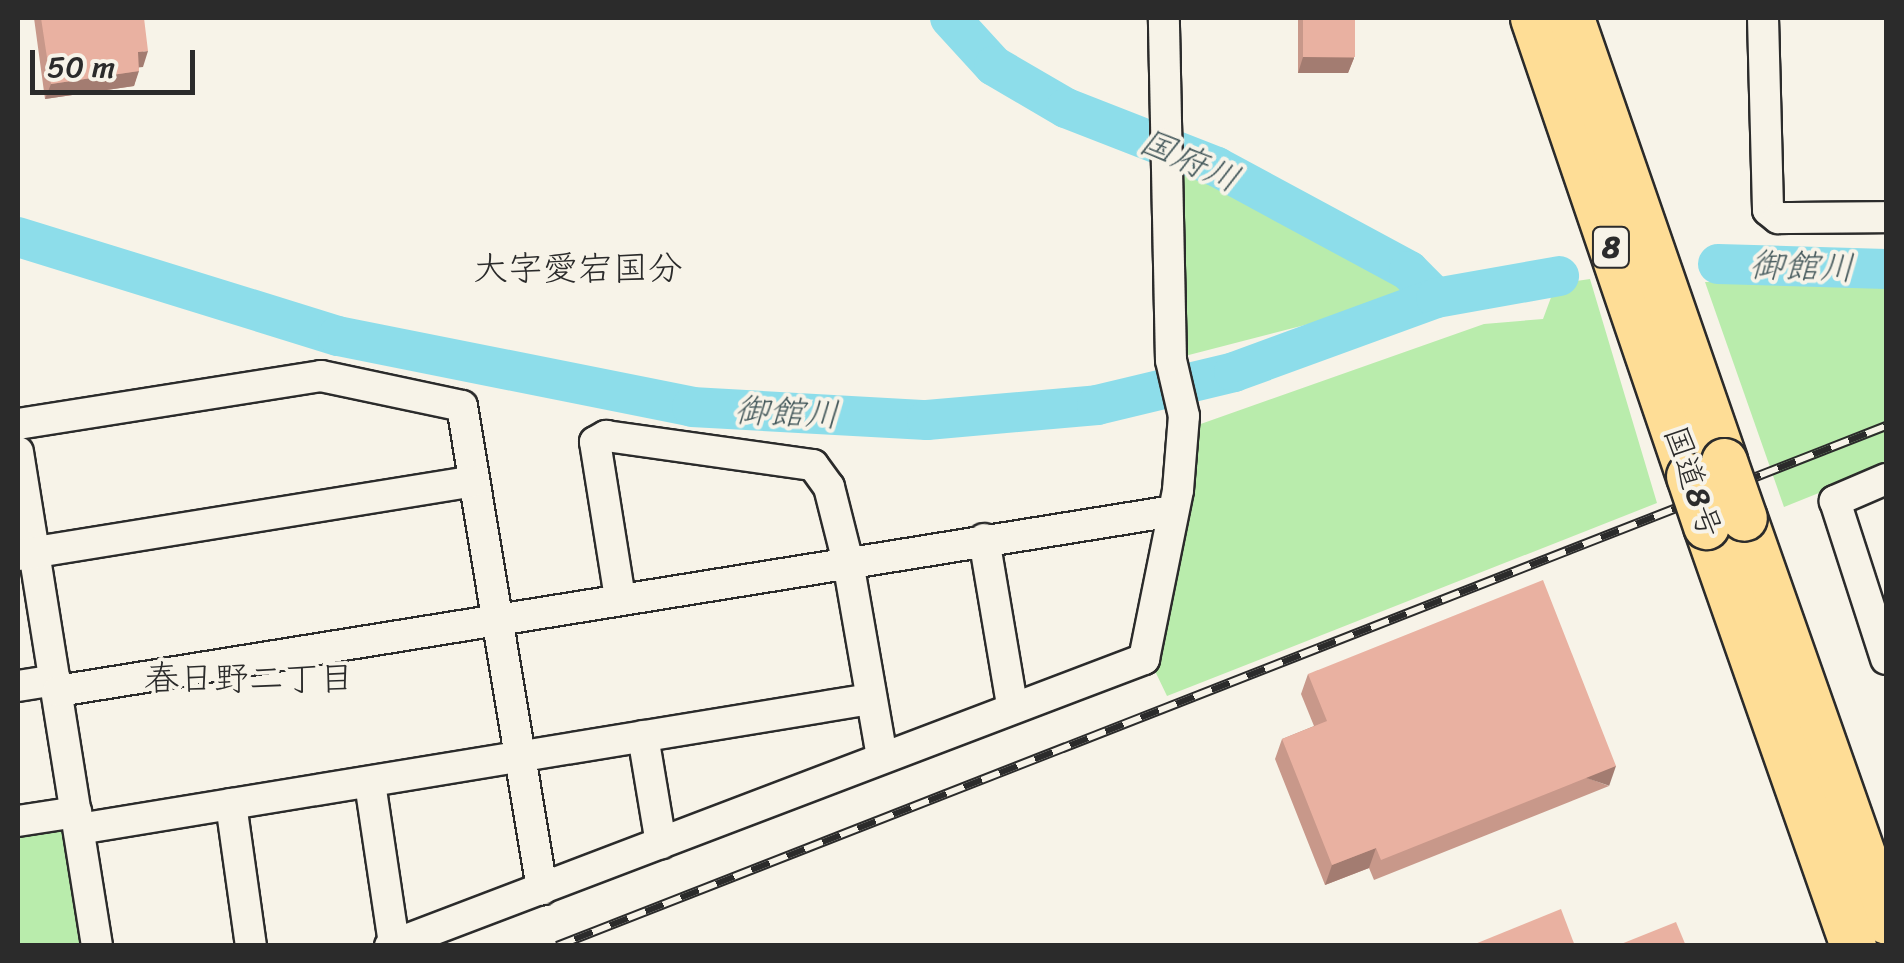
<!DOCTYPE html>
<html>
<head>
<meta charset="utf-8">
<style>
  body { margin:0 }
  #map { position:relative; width:1904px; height:963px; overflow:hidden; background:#f7f3e8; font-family:Sriracha,"Klee One",sans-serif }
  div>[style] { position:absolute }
  .green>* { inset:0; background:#b9ecac }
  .river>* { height:40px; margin:-20px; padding:0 20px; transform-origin:20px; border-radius:20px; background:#8dddea }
  .roads { filter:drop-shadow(2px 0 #2b2b2b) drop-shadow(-2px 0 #2b2b2b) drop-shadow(0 2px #2b2b2b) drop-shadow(0 -2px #2b2b2b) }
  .minor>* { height:30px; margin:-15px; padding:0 15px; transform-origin:15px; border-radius:15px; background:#f7f3e8 }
  .highway>* { height:45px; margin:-22.5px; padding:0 22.5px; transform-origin:22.5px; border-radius:22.5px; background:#fedd96 }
  .rail>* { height:10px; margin-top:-5px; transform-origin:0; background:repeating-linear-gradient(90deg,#f7f3e8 0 19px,#2b2b2b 0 38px); box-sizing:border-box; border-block:2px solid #2b2b2b }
  .bridges { filter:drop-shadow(2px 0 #2b2b2b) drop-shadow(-2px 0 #2b2b2b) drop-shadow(0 2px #2b2b2b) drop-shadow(0 -2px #2b2b2b) }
  .highway-bridge>* { height:45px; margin:-22.5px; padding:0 22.5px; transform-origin:22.5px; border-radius:22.5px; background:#fedd96 }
  .wall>* { inset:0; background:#c8988a }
  .shaded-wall>* { inset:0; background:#a37c71; transform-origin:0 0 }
  .building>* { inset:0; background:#e9b1a1; transform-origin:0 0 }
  span { translate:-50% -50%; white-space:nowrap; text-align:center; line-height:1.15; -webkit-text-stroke:8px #f7f3e8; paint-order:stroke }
  .shield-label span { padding:2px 8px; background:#f7f3e8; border:2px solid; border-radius:8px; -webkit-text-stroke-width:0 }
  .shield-label { font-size:30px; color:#2b2b2b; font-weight:700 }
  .street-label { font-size:32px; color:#2b2b2b }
  .water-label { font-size:35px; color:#44585b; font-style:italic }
  .neighbourhood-label { font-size:35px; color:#2b2b2b }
  .frame { position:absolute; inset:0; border:20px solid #2b2b2b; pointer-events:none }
  .scale { position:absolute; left:30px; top:50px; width:165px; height:45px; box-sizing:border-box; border:5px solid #2b2b2b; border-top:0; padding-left:12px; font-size:30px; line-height:35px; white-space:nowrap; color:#2b2b2b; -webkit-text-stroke:8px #f7f3e8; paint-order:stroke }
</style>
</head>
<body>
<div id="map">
  <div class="green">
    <i style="clip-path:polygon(1177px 164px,1388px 268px,1407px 288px,1402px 300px,1181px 357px)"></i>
    <i style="clip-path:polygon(1590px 279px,1657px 503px,1167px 696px,1155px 671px,1196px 471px,1195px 426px,1484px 324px,1543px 319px,1556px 284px)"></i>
    <i style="clip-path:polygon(1832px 280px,1886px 283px,1886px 466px,1784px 507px,1705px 282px)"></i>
    <i style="clip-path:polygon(65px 826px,85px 945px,18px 946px,18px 833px)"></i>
  </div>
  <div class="river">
    <i style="left:950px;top:18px;width:65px;rotate:47.5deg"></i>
    <i style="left:994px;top:66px;width:83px;rotate:30.3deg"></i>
    <i style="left:1066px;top:108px;width:162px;rotate:21.3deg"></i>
    <i style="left:1217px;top:167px;width:218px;rotate:28.4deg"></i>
    <i style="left:1409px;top:271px;width:38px;rotate:45deg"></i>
    <i style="left:18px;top:237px;width:335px;rotate:17.2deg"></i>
    <i style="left:338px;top:336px;width:361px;rotate:11.3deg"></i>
    <i style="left:692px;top:407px;width:235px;rotate:3.2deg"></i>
    <i style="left:927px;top:420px;width:171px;rotate:-5deg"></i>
    <i style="left:1097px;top:405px;width:141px;rotate:-13.5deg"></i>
    <i style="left:1234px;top:372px;width:215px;rotate:-20.1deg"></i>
    <i style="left:1436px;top:298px;width:125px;rotate:-10.1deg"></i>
    <i style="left:1718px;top:264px;width:168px;rotate:1.7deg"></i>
  </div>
  <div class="roads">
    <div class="minor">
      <i style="left:1763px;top:18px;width:192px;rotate:88.5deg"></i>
      <i style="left:1768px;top:210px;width:13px;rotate:39deg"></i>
      <i style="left:1778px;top:218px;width:108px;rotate:-0.5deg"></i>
      <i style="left:18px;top:424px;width:307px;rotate:-9deg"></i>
      <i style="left:321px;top:376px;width:144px;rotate:12deg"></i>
      <i style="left:462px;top:406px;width:490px;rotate:80.6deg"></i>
      <i style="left:18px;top:452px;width:500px;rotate:80.91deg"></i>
      <i style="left:1886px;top:479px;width:56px;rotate:156.7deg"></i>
      <i style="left:1835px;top:501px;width:166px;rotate:72.1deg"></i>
      <i style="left:984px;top:539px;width:168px;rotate:80.4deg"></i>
      <i style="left:18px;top:555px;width:462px;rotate:-9.2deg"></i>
      <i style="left:620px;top:598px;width:158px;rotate:-99.1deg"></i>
      <i style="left:595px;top:442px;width:13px;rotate:-29deg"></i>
      <i style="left:606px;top:436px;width:209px;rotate:8deg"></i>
      <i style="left:813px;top:465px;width:27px;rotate:54deg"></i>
      <i style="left:829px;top:487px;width:77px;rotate:75.8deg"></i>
      <i style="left:848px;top:562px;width:197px;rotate:80.1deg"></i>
      <i style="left:18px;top:686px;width:38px;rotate:-9deg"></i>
      <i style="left:58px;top:691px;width:1129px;rotate:-9.17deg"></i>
      <i style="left:643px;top:736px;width:109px;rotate:80.5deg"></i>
      <i style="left:370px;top:783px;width:163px;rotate:81.5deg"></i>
      <i style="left:231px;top:804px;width:143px;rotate:82deg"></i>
      <i style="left:18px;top:821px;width:59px;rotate:-8.8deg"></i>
      <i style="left:79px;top:829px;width:802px;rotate:-9.33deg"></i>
      <i style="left:390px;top:946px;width:807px;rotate:-20.84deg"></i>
      <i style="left:1144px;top:659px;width:172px;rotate:-78.6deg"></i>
      <i style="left:1178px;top:490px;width:74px;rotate:-85.4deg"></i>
      <i style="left:1184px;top:416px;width:57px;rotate:-103.1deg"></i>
      <i style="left:1171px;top:360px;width:342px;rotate:-91.2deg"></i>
    </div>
    <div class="highway">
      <i style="left:1533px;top:18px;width:484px;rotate:71.2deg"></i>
      <i style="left:1571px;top:18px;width:469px;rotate:70.9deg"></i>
      <i style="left:1744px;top:518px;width:427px;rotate:70.6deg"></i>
      <i style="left:1706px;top:526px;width:445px;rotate:70.7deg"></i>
    </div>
  </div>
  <div class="rail">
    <i style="left:557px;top:946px;width:1427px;rotate:-21.37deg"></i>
  </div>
  <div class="bridges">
    <div class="highway-bridge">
      <i style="left:1724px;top:461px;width:60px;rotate:70.7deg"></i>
      <i style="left:1689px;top:476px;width:53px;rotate:71.2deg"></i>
    </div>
  </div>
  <div class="wall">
    <i style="clip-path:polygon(34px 18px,144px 18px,143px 67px,139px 67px,134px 86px,45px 99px)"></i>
    <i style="clip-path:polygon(1298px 18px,1355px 18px,1354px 58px,1348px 73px,1298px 73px)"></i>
    <i style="clip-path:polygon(1308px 674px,1609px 786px,1374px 880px,1369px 868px,1325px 885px,1275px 759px,1282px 739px,1314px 726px,1301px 694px)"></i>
  </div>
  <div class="shaded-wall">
    <i style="clip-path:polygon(148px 51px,143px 67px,133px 68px,138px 52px)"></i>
    <i style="clip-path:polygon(1303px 57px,1354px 58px,1348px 73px,1298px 73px)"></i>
    <i style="clip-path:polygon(139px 71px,134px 86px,45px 99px,51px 84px)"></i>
    <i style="left:1616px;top:766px;width:21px;height:253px;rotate:109deg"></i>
    <i style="clip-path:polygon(1376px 848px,1369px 868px,1325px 885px,1332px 865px)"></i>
  </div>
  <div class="building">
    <i style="clip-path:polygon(41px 18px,144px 18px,148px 51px,138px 52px,139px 71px,51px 84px)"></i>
    <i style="left:1303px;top:18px;width:52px;height:39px"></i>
    <i style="clip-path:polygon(1543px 580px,1616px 766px,1381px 860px,1376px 848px,1332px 865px,1282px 739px,1327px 721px,1308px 674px)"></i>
    <i style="clip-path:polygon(1561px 909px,1575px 946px,1470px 946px)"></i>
    <i style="clip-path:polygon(1676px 922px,1686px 946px,1616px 946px)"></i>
  </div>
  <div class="shield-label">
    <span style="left:1611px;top:247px">8</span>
  </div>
  <div class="street-label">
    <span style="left:1692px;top:482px;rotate:71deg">国道8号</span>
  </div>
  <div class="water-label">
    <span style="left:1190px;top:160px;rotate:24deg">国府川</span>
    <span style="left:1802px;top:266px;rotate:2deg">御館川</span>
    <span style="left:787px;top:412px;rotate:3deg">御館川</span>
  </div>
  <div class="neighbourhood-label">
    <span style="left:578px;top:268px">大字愛宕国分</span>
    <span style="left:249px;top:678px">春日野二丁目</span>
  </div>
  <div class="frame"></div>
  <div class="scale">50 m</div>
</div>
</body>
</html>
